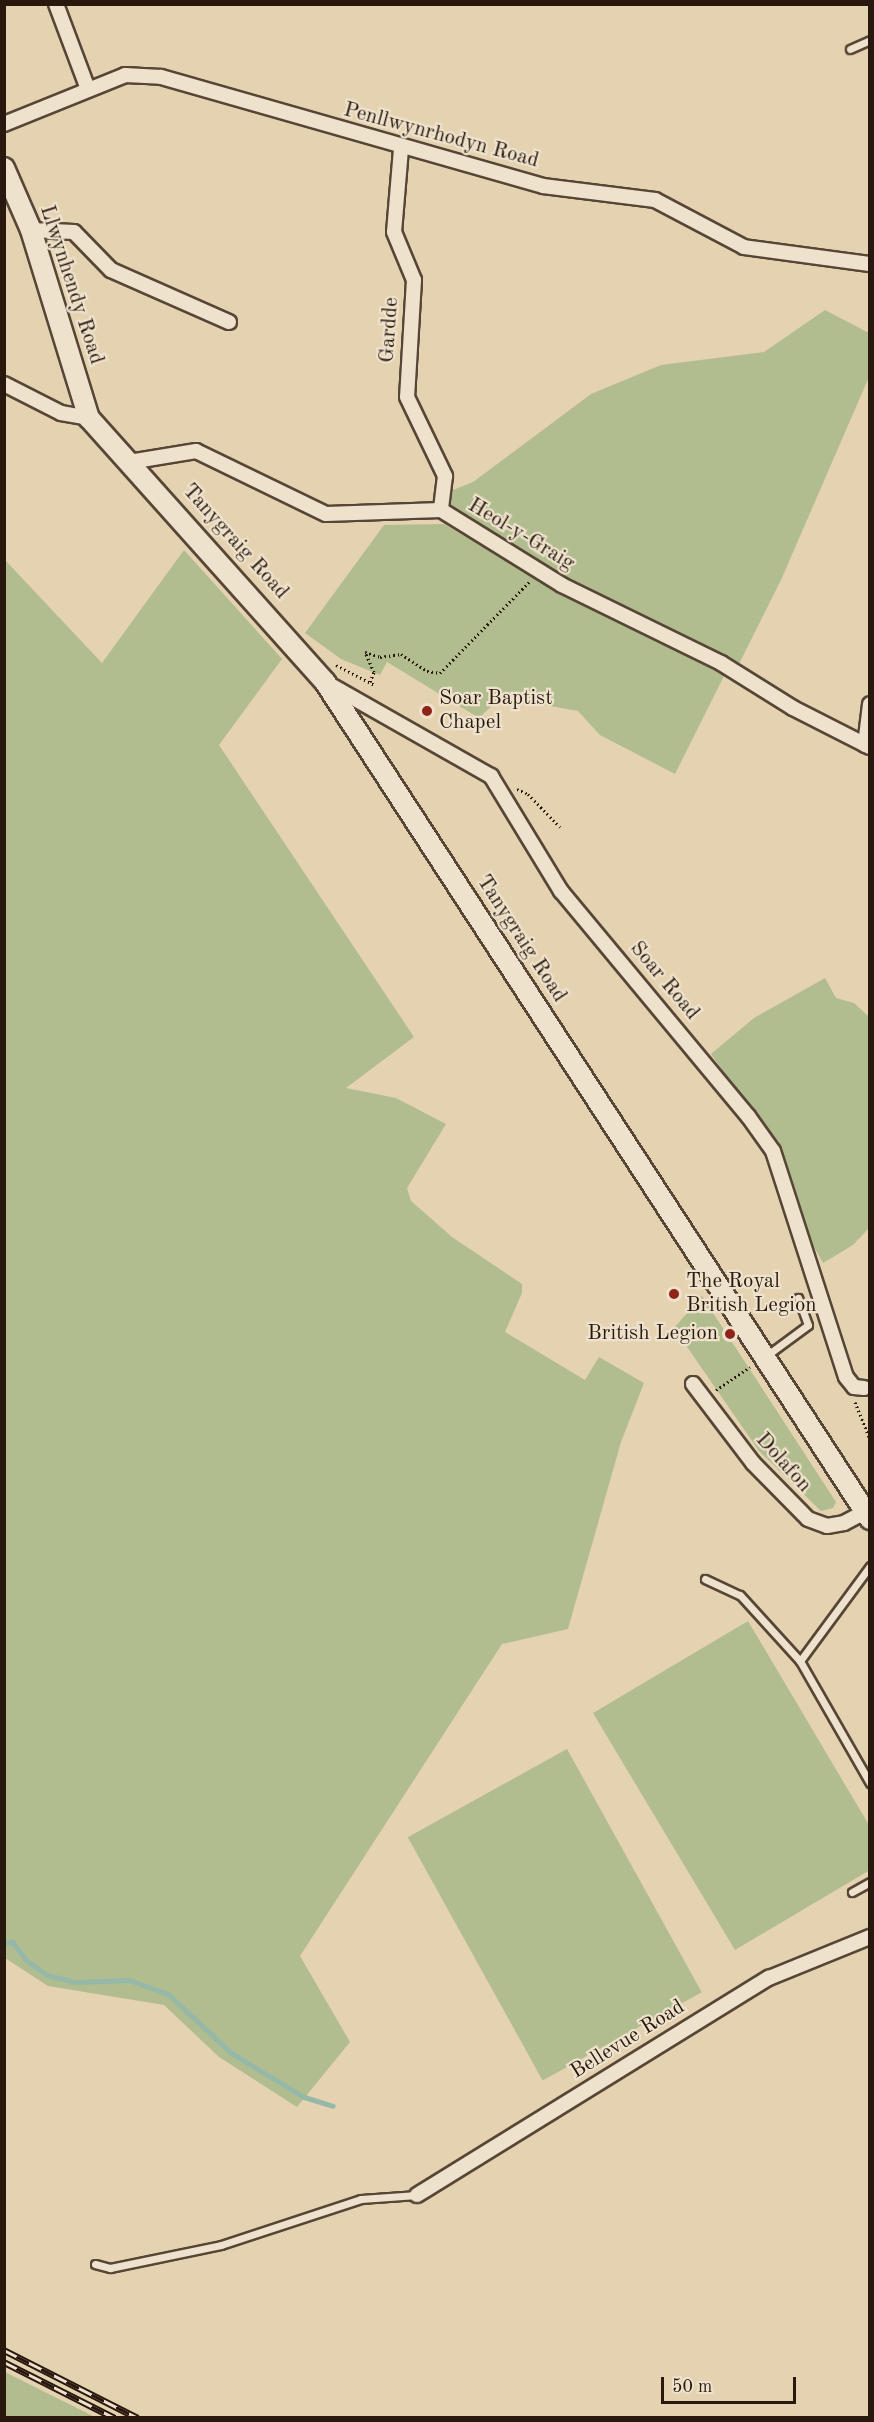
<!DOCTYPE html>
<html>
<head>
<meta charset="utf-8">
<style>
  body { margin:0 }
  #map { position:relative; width:874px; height:2422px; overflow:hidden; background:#e5d2b1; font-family:"Old Standard TT",serif }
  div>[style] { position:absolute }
  .green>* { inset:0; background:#b1bd8f; transform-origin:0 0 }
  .stream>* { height:5px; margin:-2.5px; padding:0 2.5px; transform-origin:2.5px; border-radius:2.5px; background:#96b8a8 }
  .path>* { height:3px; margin-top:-1.5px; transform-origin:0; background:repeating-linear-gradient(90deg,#28180d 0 1.5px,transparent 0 4.5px) }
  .roads { filter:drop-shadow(2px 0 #574636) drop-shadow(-2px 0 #574636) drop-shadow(0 2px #574636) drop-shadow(0 -2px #574636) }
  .service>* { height:7px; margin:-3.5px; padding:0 3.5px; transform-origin:3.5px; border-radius:3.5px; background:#eee2cc }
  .minor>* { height:14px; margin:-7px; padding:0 7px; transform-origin:7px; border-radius:7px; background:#eee2cc }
  .secondary>* { height:20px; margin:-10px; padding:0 10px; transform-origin:10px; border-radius:10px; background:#eee2cc }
  .rail>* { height:7px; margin-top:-3.5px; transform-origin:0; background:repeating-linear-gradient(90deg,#eee2cc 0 14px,#28180d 0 28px); box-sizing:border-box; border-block:2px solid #28180d }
  .dots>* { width:16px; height:16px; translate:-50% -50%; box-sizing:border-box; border:3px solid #eee2cc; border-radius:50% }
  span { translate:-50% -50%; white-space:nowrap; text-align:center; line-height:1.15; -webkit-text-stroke:4.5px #eee2cc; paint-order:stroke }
  .street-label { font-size:21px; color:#28180d }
  .poi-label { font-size:21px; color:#28180d }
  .left { translate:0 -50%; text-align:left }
  .right { translate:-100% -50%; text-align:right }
  .frame { position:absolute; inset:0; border:6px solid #28180d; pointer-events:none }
  .scale { position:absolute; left:661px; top:2377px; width:135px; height:27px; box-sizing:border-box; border:3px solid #28180d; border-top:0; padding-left:8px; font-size:18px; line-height:21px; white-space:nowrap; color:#28180d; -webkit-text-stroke:4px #eee2cc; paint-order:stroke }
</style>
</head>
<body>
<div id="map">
  <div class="green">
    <i style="clip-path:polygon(825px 310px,869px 333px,869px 377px,781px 580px,739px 664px,565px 577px,449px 506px,448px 492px,473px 482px,591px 394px,661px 365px,764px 352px)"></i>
    <i style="clip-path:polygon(444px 524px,562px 594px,725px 674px,675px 774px,600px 735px,578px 711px,501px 697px,479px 718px,387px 662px,380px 675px,341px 659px,305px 633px,384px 525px)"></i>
    <i style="clip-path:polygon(184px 550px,282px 659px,219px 745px,414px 1037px,346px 1088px,396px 1098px,446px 1124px,407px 1188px,411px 1201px,452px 1237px,522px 1284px,522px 1293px,505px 1332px,585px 1380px,599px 1357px,644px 1383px,621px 1442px,568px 1629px,502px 1644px,300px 1956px,350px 2042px,297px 2107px,219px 2057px,164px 2005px,48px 1986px,5px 1958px,5px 560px,102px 663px)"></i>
    <i style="clip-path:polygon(825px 978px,836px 998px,854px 1003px,869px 1017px,869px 1228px,853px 1245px,823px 1263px,808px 1236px,779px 1153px,711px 1054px,754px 1018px)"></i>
    <i style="clip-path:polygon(702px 1296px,836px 1502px,833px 1508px,821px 1511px,759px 1451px,674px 1328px)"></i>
    <i style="clip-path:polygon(748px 1621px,869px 1825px,870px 1870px,735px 1950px,593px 1713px)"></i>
    <i style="left:567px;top:1749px;width:278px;height:182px;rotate:61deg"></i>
    <i style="clip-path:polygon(5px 2372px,95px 2417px,5px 2417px)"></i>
  </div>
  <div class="stream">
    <i style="left:4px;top:1943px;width:8px;rotate:-7deg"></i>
    <i style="left:12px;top:1942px;width:24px;rotate:52deg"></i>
    <i style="left:27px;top:1961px;width:24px;rotate:35deg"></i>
    <i style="left:47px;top:1975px;width:30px;rotate:14deg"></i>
    <i style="left:76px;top:1982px;width:53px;rotate:-2.2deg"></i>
    <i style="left:129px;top:1980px;width:41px;rotate:19.7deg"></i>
    <i style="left:168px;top:1994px;width:86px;rotate:43.1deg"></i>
    <i style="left:231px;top:2053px;width:85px;rotate:31.1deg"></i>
    <i style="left:304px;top:2097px;width:30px;rotate:17deg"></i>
  </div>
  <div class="path">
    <i style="left:336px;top:665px;width:44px;rotate:27.1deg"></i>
    <i style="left:370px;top:682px;width:11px;rotate:-68deg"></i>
    <i style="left:374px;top:672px;width:22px;rotate:-114deg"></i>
    <i style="left:365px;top:652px;width:16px;rotate:18deg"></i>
    <i style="left:380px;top:657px;width:21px;rotate:-8deg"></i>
    <i style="left:401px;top:654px;width:31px;rotate:33deg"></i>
    <i style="left:427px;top:671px;width:13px;rotate:9deg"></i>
    <i style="left:440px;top:673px;width:129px;rotate:-45.6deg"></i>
    <i style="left:517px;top:789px;width:12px;rotate:24deg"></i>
    <i style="left:528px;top:794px;width:46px;rotate:45.9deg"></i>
    <i style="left:716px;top:1390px;width:41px;rotate:-34.1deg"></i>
    <i style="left:855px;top:1402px;width:40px;rotate:68deg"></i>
  </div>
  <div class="roads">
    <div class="service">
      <i style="left:850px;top:49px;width:22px;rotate:-24deg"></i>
      <i style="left:766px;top:1356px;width:52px;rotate:-36.4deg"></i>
      <i style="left:808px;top:1325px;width:29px;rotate:-110deg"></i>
      <i style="left:705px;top:1579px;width:38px;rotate:25deg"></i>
      <i style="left:740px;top:1595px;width:89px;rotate:47.7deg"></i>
      <i style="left:800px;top:1661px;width:141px;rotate:60.2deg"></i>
      <i style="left:800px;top:1661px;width:118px;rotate:-53.6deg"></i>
      <i style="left:852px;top:1892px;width:21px;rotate:-29deg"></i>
      <i style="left:95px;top:2264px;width:16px;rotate:15deg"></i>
      <i style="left:110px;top:2268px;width:113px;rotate:-11.7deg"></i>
      <i style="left:221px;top:2245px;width:147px;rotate:-18.2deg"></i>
      <i style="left:361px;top:2199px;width:56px;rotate:-4.1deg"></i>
    </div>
    <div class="minor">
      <i style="left:56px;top:4px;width:91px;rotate:69.4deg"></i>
      <i style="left:4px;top:124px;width:131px;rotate:-22deg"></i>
      <i style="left:125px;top:75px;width:36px;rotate:3deg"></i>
      <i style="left:161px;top:77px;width:397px;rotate:15.9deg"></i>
      <i style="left:543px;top:186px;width:113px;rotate:7.1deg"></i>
      <i style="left:655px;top:200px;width:101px;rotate:27.8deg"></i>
      <i style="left:744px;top:247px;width:127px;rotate:7.7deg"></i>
      <i style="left:401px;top:149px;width:83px;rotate:94.8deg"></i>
      <i style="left:394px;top:232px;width:52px;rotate:67.4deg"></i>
      <i style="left:414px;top:280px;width:117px;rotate:93.4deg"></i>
      <i style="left:407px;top:397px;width:88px;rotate:64.3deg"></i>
      <i style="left:445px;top:476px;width:34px;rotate:97deg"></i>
      <i style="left:31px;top:230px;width:43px;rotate:2.7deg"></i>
      <i style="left:74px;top:232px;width:53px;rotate:45.8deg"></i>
      <i style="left:111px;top:270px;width:129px;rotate:23.8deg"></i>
      <i style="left:4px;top:384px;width:64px;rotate:27deg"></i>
      <i style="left:61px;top:413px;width:28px;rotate:10deg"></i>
      <i style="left:129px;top:462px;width:68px;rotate:-9.3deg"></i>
      <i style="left:196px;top:451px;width:144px;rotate:25.9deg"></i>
      <i style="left:326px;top:514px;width:115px;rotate:-2deg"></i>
      <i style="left:441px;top:510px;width:142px;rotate:31.8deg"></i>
      <i style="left:562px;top:585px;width:177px;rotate:26.1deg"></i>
      <i style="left:721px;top:663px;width:85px;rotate:32deg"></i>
      <i style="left:793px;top:708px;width:86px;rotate:26.9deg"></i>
      <i style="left:327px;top:683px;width:189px;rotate:29.6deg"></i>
      <i style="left:491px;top:776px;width:135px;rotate:58.7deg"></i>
      <i style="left:561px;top:891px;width:293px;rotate:50.3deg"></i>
      <i style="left:748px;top:1116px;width:43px;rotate:54.5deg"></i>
      <i style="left:773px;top:1151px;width:237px;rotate:72.1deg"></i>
      <i style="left:846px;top:1377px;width:13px;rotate:51deg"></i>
      <i style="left:854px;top:1387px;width:10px;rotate:6deg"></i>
      <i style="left:865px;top:745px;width:41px;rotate:-83deg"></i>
      <i style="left:693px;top:1384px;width:99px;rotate:52.8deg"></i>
      <i style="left:753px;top:1463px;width:78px;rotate:45.5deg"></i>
      <i style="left:808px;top:1519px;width:20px;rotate:20deg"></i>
      <i style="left:827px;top:1526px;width:17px;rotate:-10deg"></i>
      <i style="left:844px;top:1523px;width:24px;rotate:-28deg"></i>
      <i style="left:417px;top:2195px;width:414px;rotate:-31.7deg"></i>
      <i style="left:769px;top:1978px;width:109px;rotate:-22.1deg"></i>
    </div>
    <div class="secondary">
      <i style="left:4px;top:168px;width:68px;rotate:66.5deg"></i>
      <i style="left:31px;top:230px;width:197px;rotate:72.9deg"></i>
      <i style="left:89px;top:418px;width:354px;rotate:48.2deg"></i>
      <i style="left:325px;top:682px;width:999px;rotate:56.93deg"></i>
    </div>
  </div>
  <div class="rail">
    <i style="left:4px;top:2350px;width:150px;rotate:26.9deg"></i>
    <i style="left:4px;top:2362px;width:124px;rotate:26.8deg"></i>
  </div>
  <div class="dots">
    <i style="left:427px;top:711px;background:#8f2418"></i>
    <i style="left:674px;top:1294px;background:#8f2418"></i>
    <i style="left:730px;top:1334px;background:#8f2418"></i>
  </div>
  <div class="street-label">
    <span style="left:441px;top:136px;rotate:15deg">Penllwynrhodyn Road</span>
    <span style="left:71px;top:285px;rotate:72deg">Llwynhendy Road</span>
    <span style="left:390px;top:330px;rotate:-86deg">Gardde</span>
    <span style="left:521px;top:535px;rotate:31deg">Heol-y-Graig</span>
    <span style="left:235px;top:542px;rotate:48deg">Tanygraig Road</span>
    <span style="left:521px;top:939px;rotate:57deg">Tanygraig Road</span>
    <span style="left:664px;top:981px;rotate:50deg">Soar Road</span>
    <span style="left:783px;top:1463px;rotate:48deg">Dolafon</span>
    <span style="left:628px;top:2040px;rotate:-32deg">Bellevue Road</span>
  </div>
  <div class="poi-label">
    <span class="left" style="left:439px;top:711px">Soar Baptist<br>Chapel</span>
    <span class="left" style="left:686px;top:1294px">The Royal<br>British Legion</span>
    <span class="right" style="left:718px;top:1334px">British Legion</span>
  </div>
  <div class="frame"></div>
  <div class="scale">50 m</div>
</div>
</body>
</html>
